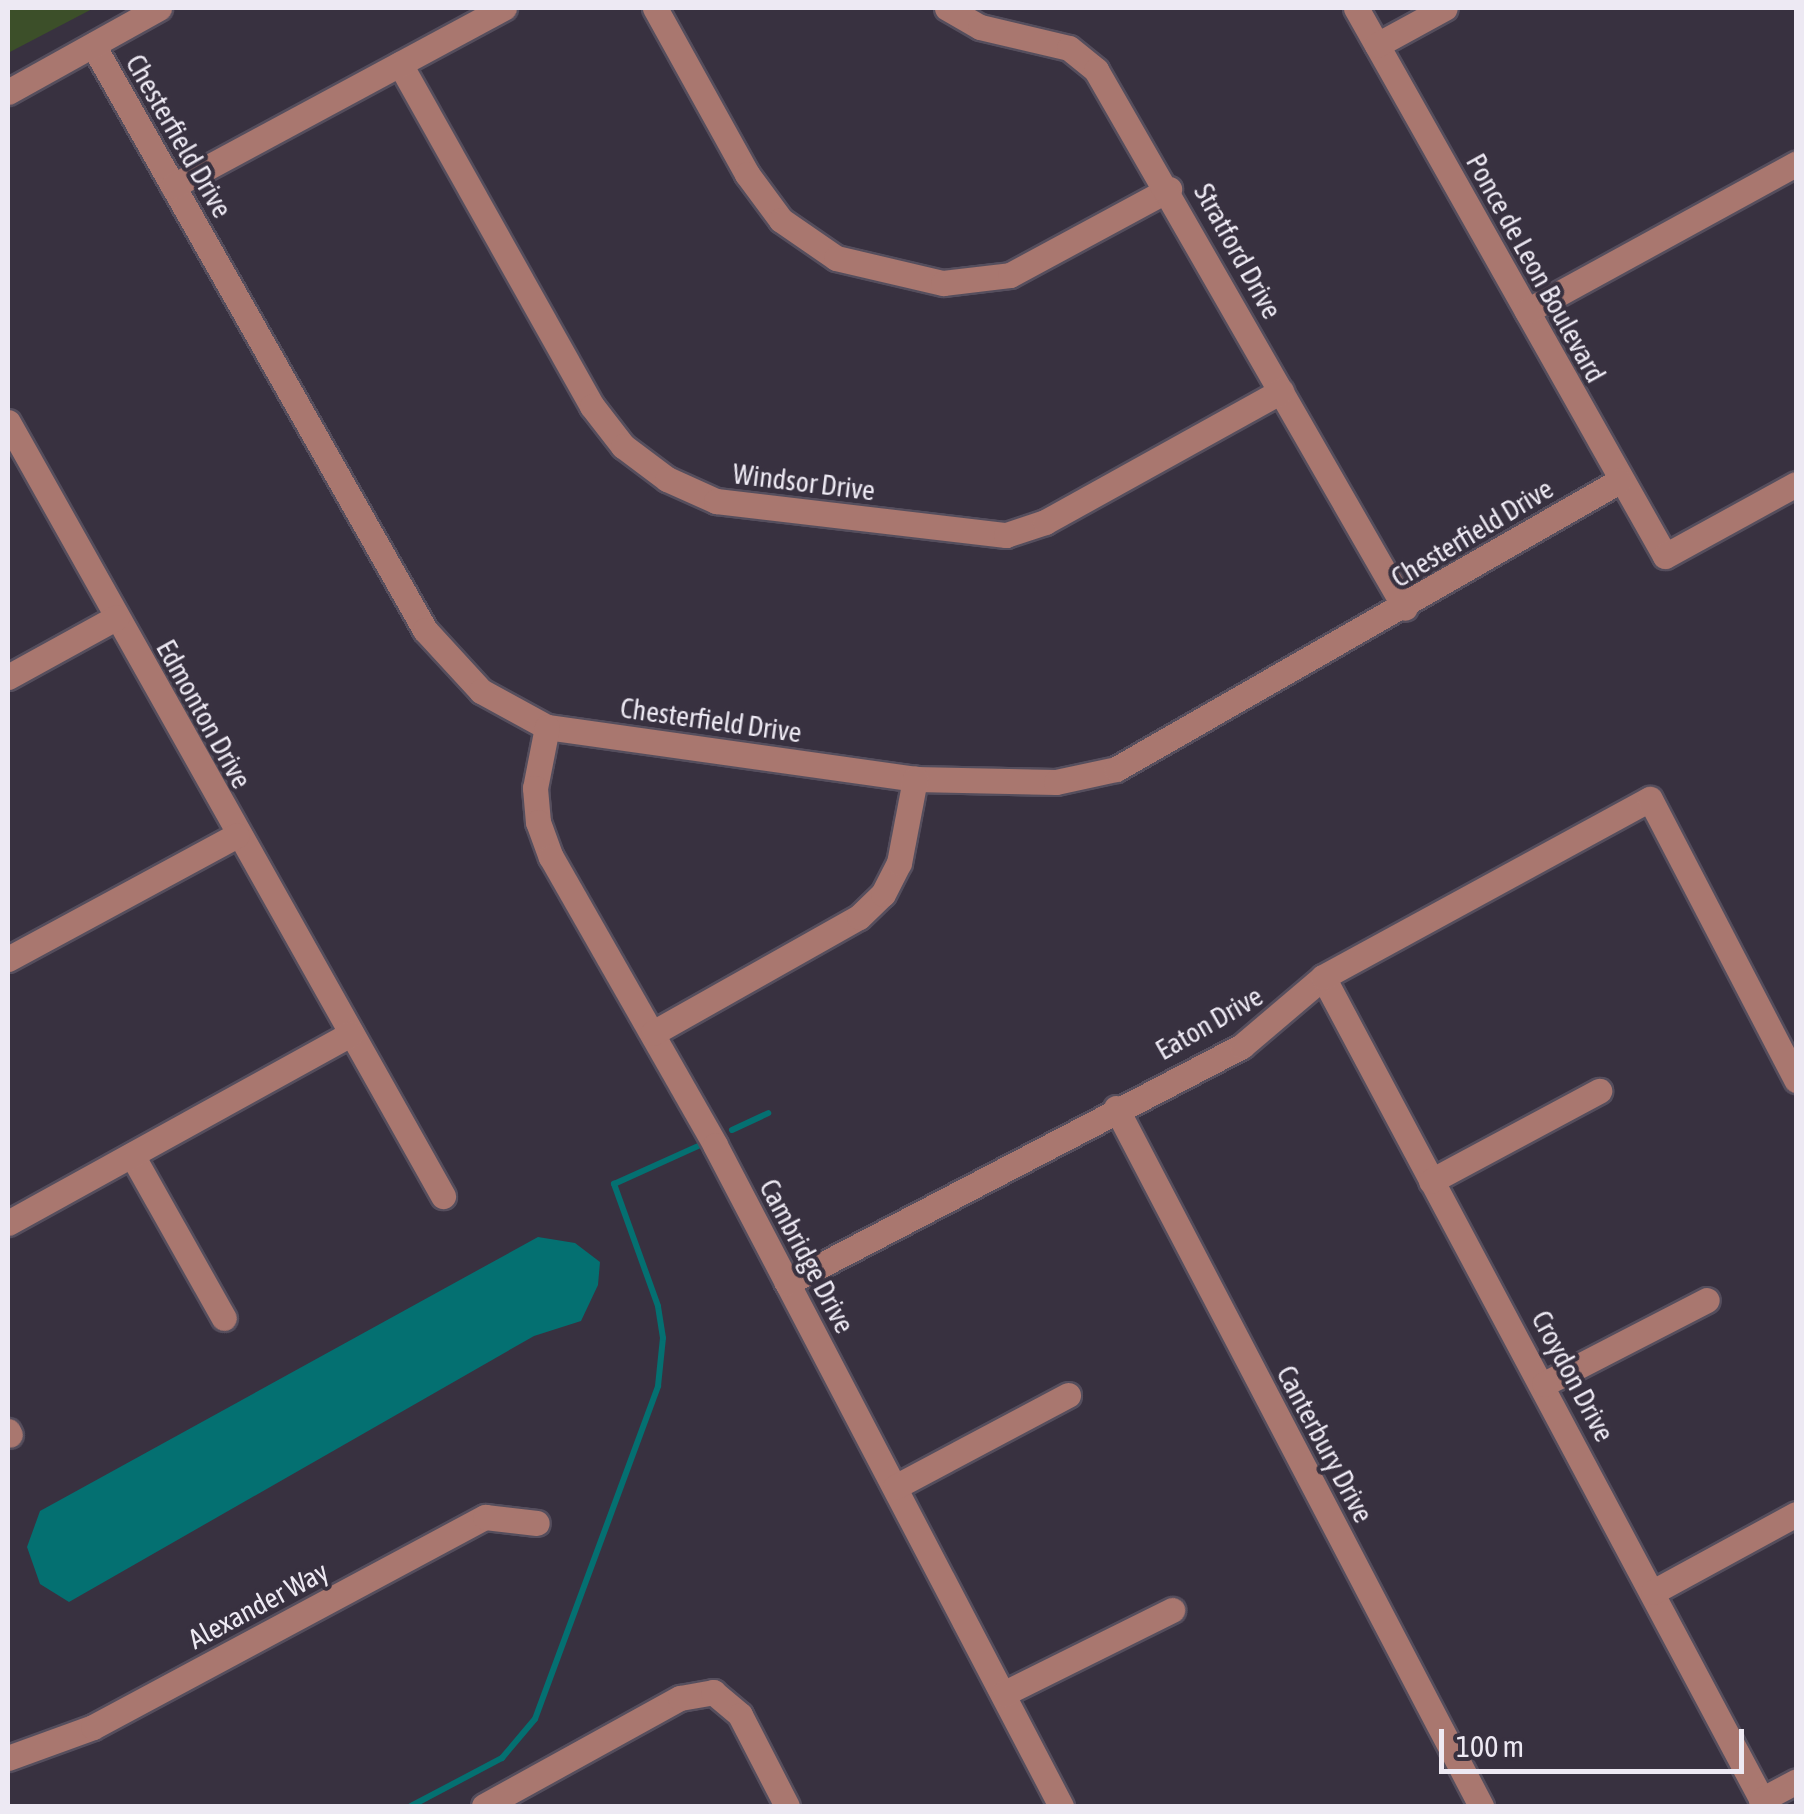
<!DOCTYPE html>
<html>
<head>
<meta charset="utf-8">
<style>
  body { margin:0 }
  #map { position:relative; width:1804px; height:1814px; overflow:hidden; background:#383140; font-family:"Asap Condensed",sans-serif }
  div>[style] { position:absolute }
  .green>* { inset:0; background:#3c4f29 }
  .water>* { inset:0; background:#047071 }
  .stream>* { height:6px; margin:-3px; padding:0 3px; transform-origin:3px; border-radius:3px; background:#047071 }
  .roads { filter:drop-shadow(2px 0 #554e5d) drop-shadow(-2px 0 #554e5d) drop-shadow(0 2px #554e5d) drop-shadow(0 -2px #554e5d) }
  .minor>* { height:25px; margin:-12.5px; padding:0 12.5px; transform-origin:12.5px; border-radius:12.5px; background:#a9776f }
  span { translate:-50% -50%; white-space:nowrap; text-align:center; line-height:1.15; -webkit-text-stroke:8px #383140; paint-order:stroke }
  .street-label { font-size:28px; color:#ede9f3 }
  .frame { position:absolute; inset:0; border:10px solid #ede9f3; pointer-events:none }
  .scale { position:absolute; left:1439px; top:1729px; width:305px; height:45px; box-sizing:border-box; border:5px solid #ede9f3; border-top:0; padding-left:12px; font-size:30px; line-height:35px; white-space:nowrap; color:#ede9f3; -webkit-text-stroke:8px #383140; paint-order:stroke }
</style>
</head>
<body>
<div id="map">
  <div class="green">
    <i style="clip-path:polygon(8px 8px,94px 8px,8px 53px)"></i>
  </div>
  <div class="water">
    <i style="clip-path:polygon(538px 1237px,575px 1243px,600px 1262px,598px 1285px,581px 1321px,534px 1336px,69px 1602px,40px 1584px,27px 1547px,40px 1511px)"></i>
  </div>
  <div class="stream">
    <i style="left:732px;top:1130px;width:40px;rotate:-25deg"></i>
    <i style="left:411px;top:1806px;width:103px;rotate:-27.8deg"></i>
    <i style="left:502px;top:1758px;width:51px;rotate:-49.8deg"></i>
    <i style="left:535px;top:1719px;width:355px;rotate:-69.7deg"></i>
    <i style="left:658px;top:1386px;width:48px;rotate:-84.1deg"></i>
    <i style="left:663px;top:1338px;width:32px;rotate:-99deg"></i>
    <i style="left:658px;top:1306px;width:130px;rotate:-109.8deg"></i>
    <i style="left:614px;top:1184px;width:92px;rotate:-24.3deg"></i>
  </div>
  <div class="roads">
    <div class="minor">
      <i style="left:655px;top:8px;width:190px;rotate:61deg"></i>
      <i style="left:747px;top:174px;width:57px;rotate:53.5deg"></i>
      <i style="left:781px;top:220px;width:67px;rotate:34.6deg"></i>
      <i style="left:836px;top:258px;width:110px;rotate:13.2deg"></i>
      <i style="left:943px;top:283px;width:67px;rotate:-6.8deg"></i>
      <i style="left:1010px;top:275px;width:181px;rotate:-28.4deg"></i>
      <i style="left:947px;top:8px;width:38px;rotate:30deg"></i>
      <i style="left:980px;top:27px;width:91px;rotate:13.3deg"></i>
      <i style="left:1069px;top:48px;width:35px;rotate:39deg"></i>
      <i style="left:1096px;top:70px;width:620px;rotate:60.13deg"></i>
      <i style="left:1356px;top:8px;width:629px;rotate:60.58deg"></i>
      <i style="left:1665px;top:556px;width:149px;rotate:-28.8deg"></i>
      <i style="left:93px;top:45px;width:673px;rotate:60.42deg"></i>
      <i style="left:425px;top:630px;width:83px;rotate:47.4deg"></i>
      <i style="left:481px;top:691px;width:75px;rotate:28.6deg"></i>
      <i style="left:547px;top:727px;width:372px;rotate:8deg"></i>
      <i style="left:915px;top:779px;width:141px;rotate:1.2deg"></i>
      <i style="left:1056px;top:782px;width:61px;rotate:-12.2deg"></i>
      <i style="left:1116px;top:769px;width:580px;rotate:-29.79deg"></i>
      <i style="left:1377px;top:45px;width:77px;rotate:-28.6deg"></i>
      <i style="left:400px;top:64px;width:392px;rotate:60.7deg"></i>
      <i style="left:592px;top:406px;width:51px;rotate:52.2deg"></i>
      <i style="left:623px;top:446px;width:55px;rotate:36.9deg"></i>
      <i style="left:667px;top:479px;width:54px;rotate:24.2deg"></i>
      <i style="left:716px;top:501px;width:292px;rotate:6.7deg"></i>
      <i style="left:1006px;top:535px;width:41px;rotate:-18.4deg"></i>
      <i style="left:1045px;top:522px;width:270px;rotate:-29deg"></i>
      <i style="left:8px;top:92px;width:173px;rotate:-29.1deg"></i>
      <i style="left:173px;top:186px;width:376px;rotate:-28.3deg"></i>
      <i style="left:1527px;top:311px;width:307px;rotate:-28.7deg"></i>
      <i style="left:8px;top:422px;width:888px;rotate:60.66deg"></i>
      <i style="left:8px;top:677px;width:124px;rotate:-28.8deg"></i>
      <i style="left:547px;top:727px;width:62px;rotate:101.1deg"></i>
      <i style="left:535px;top:788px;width:34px;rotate:85deg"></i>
      <i style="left:538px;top:822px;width:37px;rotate:70deg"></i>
      <i style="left:551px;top:857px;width:331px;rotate:60.3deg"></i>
      <i style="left:715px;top:1145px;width:746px;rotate:62.37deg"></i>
      <i style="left:8px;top:959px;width:260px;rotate:-28.4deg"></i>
      <i style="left:1323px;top:977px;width:939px;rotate:61.93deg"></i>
      <i style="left:653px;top:1033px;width:236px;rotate:-29.4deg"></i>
      <i style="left:859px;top:917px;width:33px;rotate:-44deg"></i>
      <i style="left:883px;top:894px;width:35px;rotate:-63deg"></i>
      <i style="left:899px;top:863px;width:86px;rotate:-79.2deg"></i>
      <i style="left:1116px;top:1108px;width:788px;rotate:62.39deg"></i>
      <i style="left:132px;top:1155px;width:187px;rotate:60.6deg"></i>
      <i style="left:1431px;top:1181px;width:191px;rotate:-28.2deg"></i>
      <i style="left:8px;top:1223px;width:392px;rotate:-28.9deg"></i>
      <i style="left:787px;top:1283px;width:513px;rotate:-27.51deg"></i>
      <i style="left:1242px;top:1046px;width:106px;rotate:-40.4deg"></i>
      <i style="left:1323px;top:977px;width:372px;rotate:-28.6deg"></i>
      <i style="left:1650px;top:799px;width:317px;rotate:62.5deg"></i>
      <i style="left:1544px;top:1384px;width:183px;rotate:-27.3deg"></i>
      <i style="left:8px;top:1431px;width:4px;rotate:63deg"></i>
      <i style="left:895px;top:1487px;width:196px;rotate:-28deg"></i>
      <i style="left:1653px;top:1592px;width:163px;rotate:-28.6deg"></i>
      <i style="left:1003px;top:1694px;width:189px;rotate:-26.4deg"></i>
      <i style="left:8px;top:1758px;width:90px;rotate:-20deg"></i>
      <i style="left:93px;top:1727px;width:445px;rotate:-28.2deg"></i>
      <i style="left:485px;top:1517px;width:52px;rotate:6.6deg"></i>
      <i style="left:1761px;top:1800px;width:40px;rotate:-28deg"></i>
      <i style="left:484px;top:1806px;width:224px;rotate:-28.9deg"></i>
      <i style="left:680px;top:1698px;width:34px;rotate:-10deg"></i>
      <i style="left:713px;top:1692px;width:35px;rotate:40deg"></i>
      <i style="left:740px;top:1715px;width:102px;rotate:62.7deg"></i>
    </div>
  </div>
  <div class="street-label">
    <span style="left:179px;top:136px;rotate:60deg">Chesterfield Drive</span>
    <span style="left:1238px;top:251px;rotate:61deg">Stratford Drive</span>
    <span style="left:1536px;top:268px;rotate:61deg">Ponce de Leon Boulevard</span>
    <span style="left:804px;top:482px;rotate:7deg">Windsor Drive</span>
    <span style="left:1472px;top:533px;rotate:-31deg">Chesterfield Drive</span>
    <span style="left:204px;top:714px;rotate:61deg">Edmonton Drive</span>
    <span style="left:711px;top:720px;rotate:8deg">Chesterfield Drive</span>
    <span style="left:1209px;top:1023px;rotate:-30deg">Eaton Drive</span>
    <span style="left:807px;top:1256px;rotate:62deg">Cambridge Drive</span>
    <span style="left:1573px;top:1376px;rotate:62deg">Croydon Drive</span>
    <span style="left:1325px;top:1444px;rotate:62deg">Canterbury Drive</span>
    <span style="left:258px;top:1605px;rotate:-28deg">Alexander Way</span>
  </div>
  <div class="frame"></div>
  <div class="scale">100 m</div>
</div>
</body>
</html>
